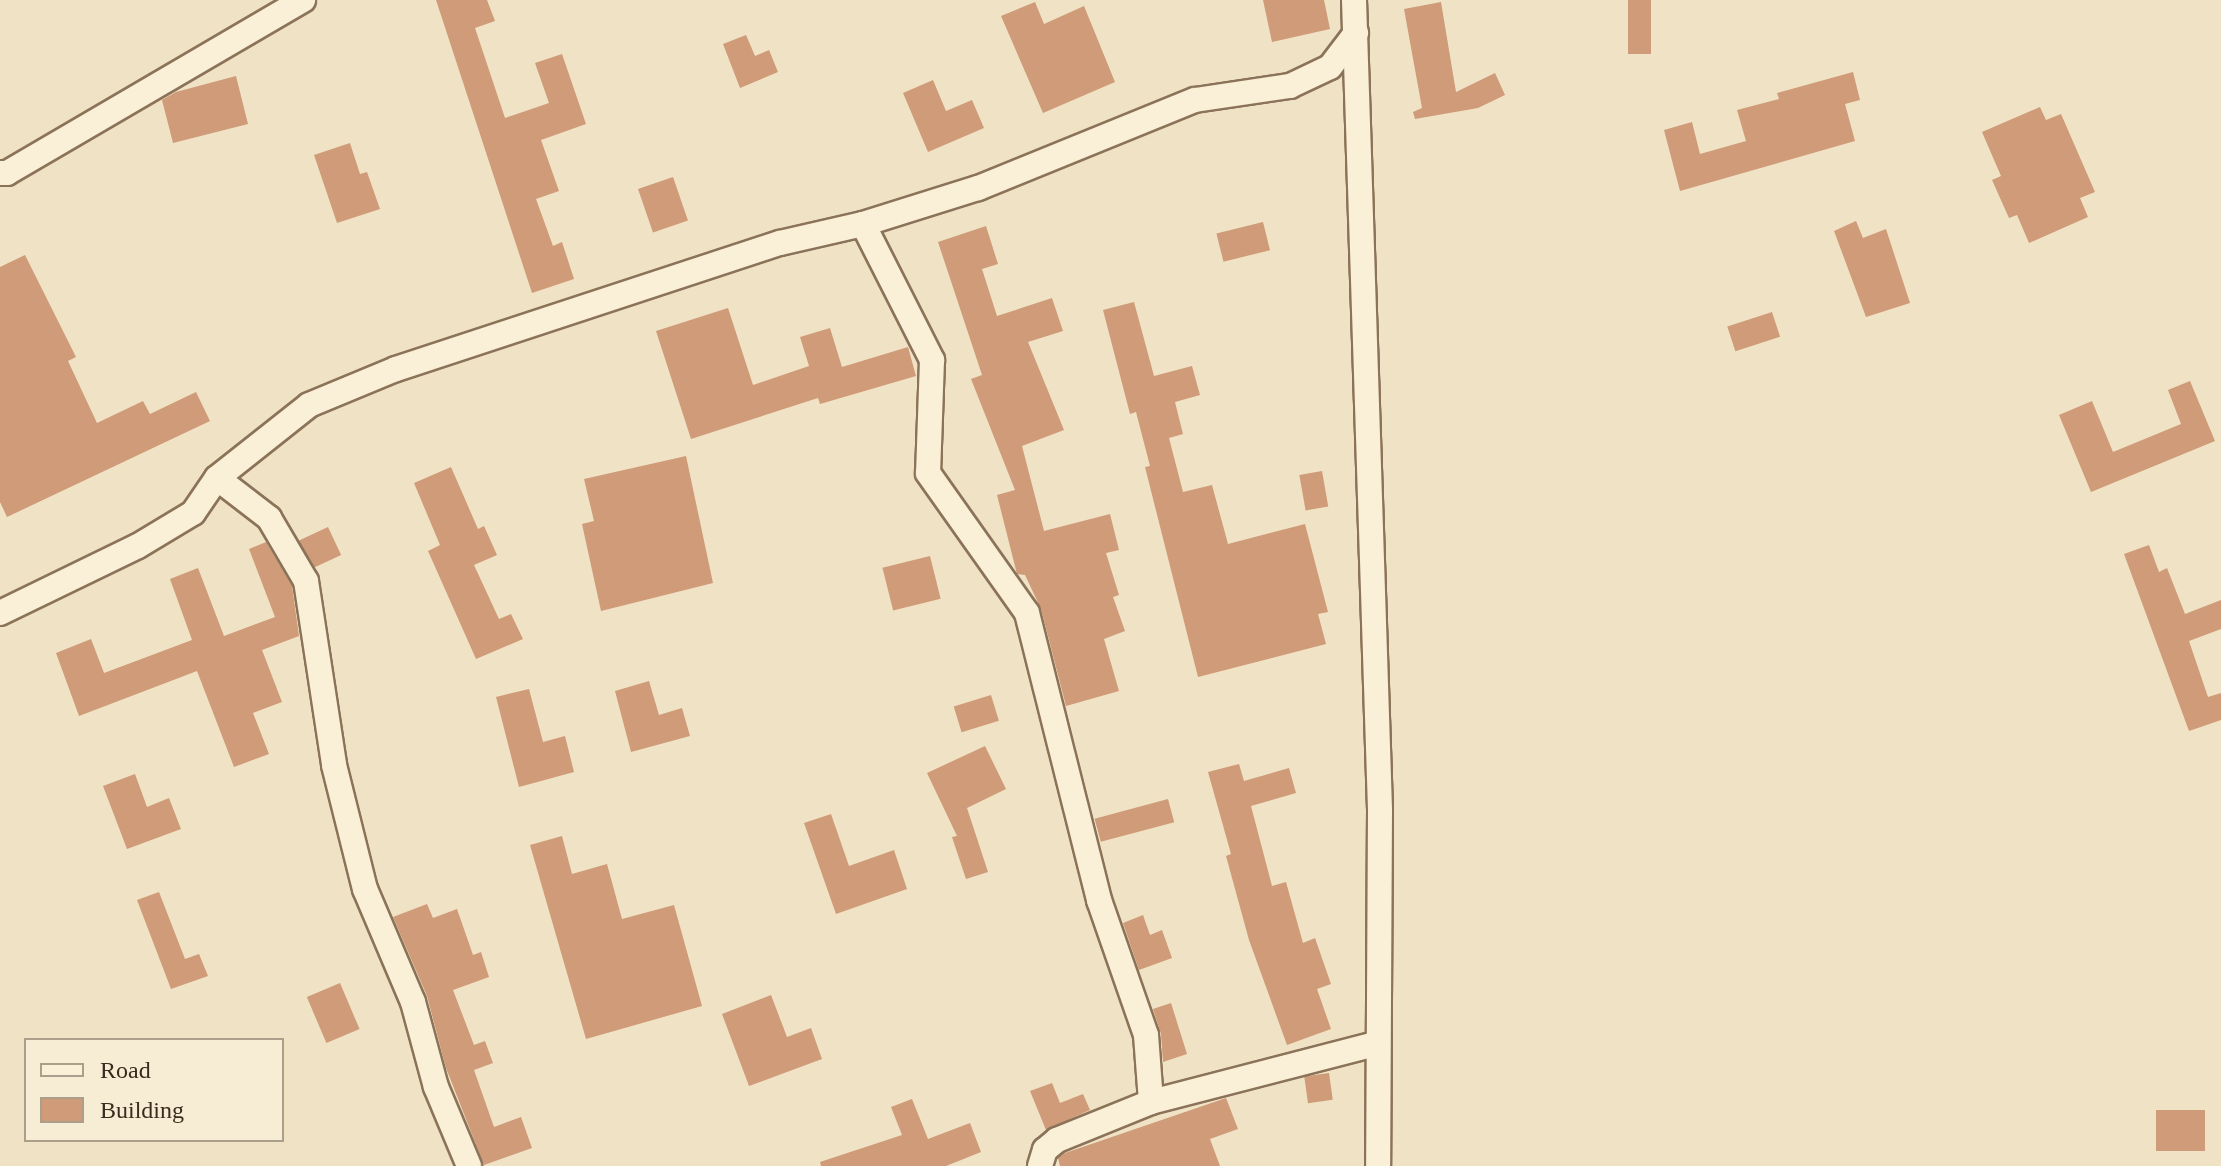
<!DOCTYPE html>
<html>
<head>
<meta charset="utf-8">
<style>
  body { margin:0 }
  #map { position:relative; width:2221px; height:1166px; overflow:hidden; background:#f0e2c4; font-family:"Times New Roman",serif }
  div>[style] { position:absolute }
  .building>* { inset:0; background:#cf9b78; transform-origin:0 0 }
  .roads { filter:drop-shadow(2px 0 #8b7359) drop-shadow(-2px 0 #8b7359) drop-shadow(0 2px #8b7359) drop-shadow(0 -2px #8b7359) }
  .street>* { height:24px; margin:-12px; padding:0 12px; transform-origin:12px; border-radius:12px; background:#faefd7 }
  span { translate:-50% -50%; white-space:nowrap; text-align:center; line-height:1.15; -webkit-text-stroke:7px #f7ecd4; paint-order:stroke }
  .legend { position:absolute; left:24px; top:1038px; width:260px; height:104px; box-sizing:border-box; background:#f7ecd4; border:2px solid #ab9f8b; margin:0; padding:10px 14px; list-style:none; font-size:24px; color:#3a2b1e }
  .legend li { display:flex; align-items:center; gap:16px; height:40px }
  .legend b { width:40px; border:2px solid #ab9f8b }
</style>
</head>
<body>
<div id="map">
  <div class="building">
    <i style="clip-path:polygon(436px 0,487px 0,495px 21px,475px 28px,505px 118px,549px 103px,535px 63px,562px 54px,586px 124px,541px 140px,559px 191px,536px 199px,553px 246px,562px 242px,574px 279px,532px 293px)"></i>
    <i style="clip-path:polygon(1263px 0,1324px 0,1330px 29px,1272px 42px)"></i>
    <i style="left:1628px;top:0;width:23px;height:54px"></i>
    <i style="clip-path:polygon(1035px 2px,1044px 24px,1084px 6px,1115px 82px,1043px 113px,1001px 16px)"></i>
    <i style="clip-path:polygon(1441px 2px,1456px 92px,1495px 73px,1505px 95px,1478px 108px,1415px 119px,1413px 112px,1422px 108px,1404px 9px)"></i>
    <i style="clip-path:polygon(746px 35px,755px 56px,769px 50px,778px 72px,740px 88px,723px 44px)"></i>
    <i style="clip-path:polygon(1853px 72px,1860px 100px,1845px 104px,1855px 141px,1680px 191px,1664px 130px,1692px 122px,1700px 154px,1746px 141px,1737px 110px,1779px 99px,1777px 93px)"></i>
    <i style="clip-path:polygon(236px 76px,248px 124px,173px 143px,162px 100px,176px 92px)"></i>
    <i style="clip-path:polygon(933px 80px,946px 111px,972px 100px,984px 128px,928px 152px,903px 93px)"></i>
    <i style="clip-path:polygon(2040px 107px,2046px 120px,2061px 114px,2095px 192px,2080px 198px,2088px 217px,2029px 243px,2017px 215px,2009px 218px,1992px 180px,2001px 176px,1982px 132px)"></i>
    <i style="clip-path:polygon(350px 143px,360px 174px,367px 172px,380px 209px,337px 223px,314px 155px)"></i>
    <i style="left:673px;top:177px;width:46px;height:37px;rotate:71deg"></i>
    <i style="clip-path:polygon(1856px 221px,1863px 238px,1886px 229px,1910px 303px,1866px 317px,1834px 231px)"></i>
    <i style="left:1263px;top:222px;width:29px;height:48px;rotate:76deg"></i>
    <i style="clip-path:polygon(986px 226px,998px 264px,982px 269px,997px 316px,1052px 298px,1063px 331px,1028px 342px,1064px 430px,1022px 446px,1044px 531px,1110px 514px,1119px 550px,1106px 553px,1119px 595px,1113px 597px,1125px 631px,1104px 639px,1119px 691px,1066px 706px,1041px 609px,1025px 575px,1017px 574px,997px 495px,1015px 490px,971px 379px,982px 375px,938px 242px)"></i>
    <i style="clip-path:polygon(25px 255px,76px 357px,68px 361px,97px 423px,143px 401px,150px 414px,196px 392px,210px 421px,7px 517px,0 502px,0 267px)"></i>
    <i style="clip-path:polygon(1134px 302px,1154px 376px,1192px 366px,1200px 395px,1175px 402px,1183px 434px,1169px 438px,1183px 492px,1212px 485px,1228px 544px,1305px 524px,1328px 612px,1318px 614px,1326px 644px,1198px 677px,1145px 467px,1150px 466px,1136px 412px,1130px 414px,1103px 310px)"></i>
    <i style="clip-path:polygon(728px 308px,753px 385px,809px 366px,800px 337px,830px 328px,842px 367px,908px 347px,916px 376px,820px 404px,818px 398px,691px 439px,656px 331px)"></i>
    <i style="left:1772px;top:312px;width:26px;height:47px;rotate:72deg"></i>
    <i style="clip-path:polygon(2190px 381px,2215px 441px,2091px 492px,2059px 415px,2092px 401px,2113px 452px,2181px 424px,2168px 390px)"></i>
    <i style="clip-path:polygon(686px 456px,713px 583px,601px 611px,582px 524px,594px 521px,584px 479px)"></i>
    <i style="clip-path:polygon(451px 467px,478px 529px,484px 526px,497px 555px,474px 565px,499px 619px,511px 614px,523px 639px,476px 659px,428px 551px,440px 545px,414px 483px)"></i>
    <i style="left:1322px;top:471px;width:36px;height:23px;rotate:80deg"></i>
    <i style="left:328px;top:527px;width:31px;height:32px;rotate:65deg"></i>
    <i style="clip-path:polygon(266px 542px,292px 586px,299px 636px,262px 650px,282px 702px,253px 713px,269px 754px,234px 767px,197px 671px,79px 716px,56px 653px,91px 639px,104px 673px,192px 640px,170px 579px,198px 568px,224px 636px,275px 617px,249px 549px)"></i>
    <i style="clip-path:polygon(2149px 545px,2159px 572px,2167px 568px,2185px 614px,2221px 600px,2221px 629px,2189px 641px,2208px 697px,2221px 693px,2221px 720px,2189px 731px,2124px 554px)"></i>
    <i style="left:930px;top:556px;width:44px;height:49px;rotate:76deg"></i>
    <i style="clip-path:polygon(649px 681px,659px 715px,682px 708px,690px 736px,631px 752px,615px 691px)"></i>
    <i style="clip-path:polygon(529px 689px,543px 742px,565px 736px,574px 772px,519px 787px,496px 697px)"></i>
    <i style="left:991px;top:695px;width:27px;height:39px;rotate:73deg"></i>
    <i style="clip-path:polygon(985px 746px,1006px 789px,967px 808px,988px 872px,966px 879px,952px 837px,957px 836px,927px 773px)"></i>
    <i style="clip-path:polygon(1239px 764px,1244px 781px,1289px 768px,1296px 793px,1251px 806px,1272px 886px,1286px 882px,1303px 943px,1315px 938px,1331px 984px,1317px 989px,1331px 1029px,1287px 1045px,1249px 940px,1226px 856px,1231px 854px,1208px 772px)"></i>
    <i style="clip-path:polygon(135px 774px,147px 807px,169px 798px,181px 829px,127px 849px,103px 786px)"></i>
    <i style="left:1168px;top:799px;width:24px;height:76px;rotate:75deg"></i>
    <i style="clip-path:polygon(831px 814px,849px 866px,894px 850px,907px 889px,836px 914px,804px 823px)"></i>
    <i style="clip-path:polygon(562px 836px,572px 874px,607px 864px,622px 919px,674px 905px,702px 1006px,586px 1039px,530px 845px)"></i>
    <i style="clip-path:polygon(159px 892px,185px 959px,199px 954px,208px 976px,171px 989px,137px 900px)"></i>
    <i style="clip-path:polygon(427px 904px,433px 918px,457px 909px,473px 955px,481px 952px,489px 977px,453px 990px,474px 1045px,485px 1041px,493px 1063px,474px 1070px,494px 1127px,521px 1117px,532px 1148px,484px 1165px,446px 1068px,427px 996px,393px 917px)"></i>
    <i style="clip-path:polygon(1143px 915px,1150px 935px,1162px 930px,1172px 958px,1139px 970px,1123px 923px)"></i>
    <i style="left:340px;top:983px;width:50px;height:36px;rotate:67deg"></i>
    <i style="clip-path:polygon(771px 995px,787px 1037px,811px 1028px,822px 1059px,749px 1086px,722px 1014px)"></i>
    <i style="clip-path:polygon(1171px 1003px,1187px 1054px,1163px 1062px,1161px 1034px,1153px 1009px)"></i>
    <i style="left:1329px;top:1073px;width:27px;height:25px;rotate:82deg"></i>
    <i style="clip-path:polygon(1052px 1083px,1060px 1103px,1083px 1094px,1090px 1110px,1046px 1130px,1030px 1091px)"></i>
    <i style="clip-path:polygon(1226px 1098px,1238px 1129px,1210px 1139px,1220px 1166px,1060px 1166px,1058px 1158px,1065px 1153px)"></i>
    <i style="clip-path:polygon(912px 1099px,928px 1139px,970px 1123px,981px 1152px,946px 1166px,821px 1166px,820px 1162px,902px 1135px,891px 1107px)"></i>
    <i style="left:2205px;top:1110px;width:41px;height:49px;rotate:90deg"></i>
  </div>
  <div class="roads">
    <div class="street">
      <i style="left:1354px;top:0;width:811px;rotate:88.16deg"></i>
      <i style="left:1380px;top:811px;width:355px;rotate:90.3deg"></i>
      <i style="left:0;top:173px;width:7px"></i>
      <i style="left:7px;top:173px;width:343px;rotate:-30.3deg"></i>
      <i style="left:863px;top:224px;width:153px;rotate:63.1deg"></i>
      <i style="left:932px;top:360px;width:113px;rotate:92deg"></i>
      <i style="left:928px;top:473px;width:171px;rotate:54.7deg"></i>
      <i style="left:1027px;top:613px;width:296px;rotate:75.9deg"></i>
      <i style="left:1099px;top:900px;width:143px;rotate:70.8deg"></i>
      <i style="left:1146px;top:1035px;width:67px;rotate:85.7deg"></i>
      <i style="left:217px;top:478px;width:66px;rotate:37.6deg"></i>
      <i style="left:269px;top:518px;width:73px;rotate:59.6deg"></i>
      <i style="left:306px;top:581px;width:186px;rotate:81.3deg"></i>
      <i style="left:334px;top:765px;width:128px;rotate:76deg"></i>
      <i style="left:365px;top:889px;width:123px;rotate:67deg"></i>
      <i style="left:413px;top:1002px;width:88px;rotate:74.9deg"></i>
      <i style="left:436px;top:1087px;width:86px;rotate:67.3deg"></i>
      <i style="left:0;top:613px;width:153px;rotate:-25.9deg"></i>
      <i style="left:138px;top:546px;width:64px;rotate:-31deg"></i>
      <i style="left:193px;top:513px;width:42px;rotate:-55.6deg"></i>
      <i style="left:217px;top:478px;width:117px;rotate:-38.4deg"></i>
      <i style="left:309px;top:405px;width:94px;rotate:-22.5deg"></i>
      <i style="left:396px;top:369px;width:404px;rotate:-18.2deg"></i>
      <i style="left:780px;top:243px;width:85px;rotate:-12.9deg"></i>
      <i style="left:863px;top:224px;width:121px;rotate:-17.4deg"></i>
      <i style="left:978px;top:188px;width:234px;rotate:-22.1deg"></i>
      <i style="left:1195px;top:100px;width:96px;rotate:-8.4deg"></i>
      <i style="left:1290px;top:86px;width:44px;rotate:-25.4deg"></i>
      <i style="left:1330px;top:67px;width:43px;rotate:-52.6deg"></i>
      <i style="left:1040px;top:1166px;width:17px;rotate:-73deg"></i>
      <i style="left:1045px;top:1150px;width:16px;rotate:-40deg"></i>
      <i style="left:1057px;top:1140px;width:101px;rotate:-22deg"></i>
      <i style="left:1151px;top:1102px;width:232px;rotate:-14.5deg"></i>
    </div>
  </div>
  <ul class="legend">
  <li><b style="height:10px;background:#faefd7"></b>Road</li>
  <li><b style="height:22px;background:#cf9b78"></b>Building</li>
  </ul>
</div>
</body>
</html>
